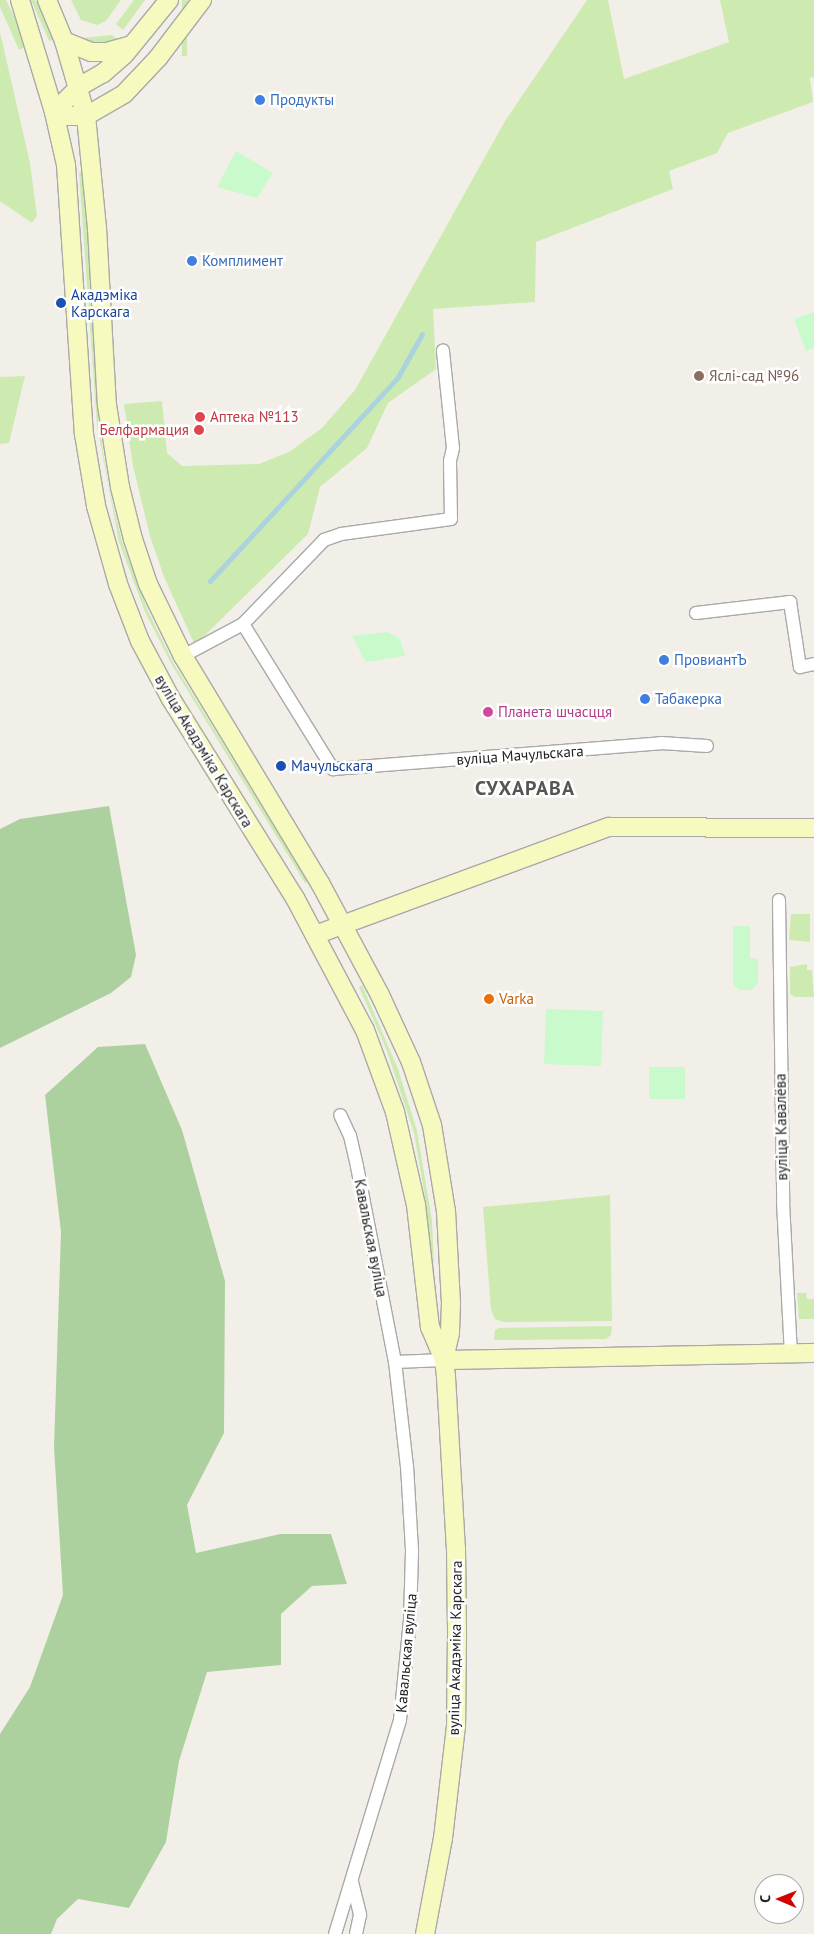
<!DOCTYPE html>
<html>
<head>
<meta charset="utf-8">
<style>
  body { margin:0 }
  #map { position:relative; width:814px; height:1934px; overflow:hidden; background:#f2efe9; font-family:"PT Sans",sans-serif }
  div>[style] { position:absolute }
  .grass>* { inset:0; background:#cdebb0; transform-origin:0 0 }
  .forest>* { inset:0; background:#add19e }
  .park>* { inset:0; background:#c8facc; transform-origin:0 0 }
  .stream>* { height:5px; margin:-2.5px; padding:0 2.5px; transform-origin:2.5px; border-radius:2.5px; background:#aad3df }
  .roads { filter:drop-shadow(1px 0 #a9a9a9) drop-shadow(-1px 0 #a9a9a9) drop-shadow(0 1px #a9a9a9) drop-shadow(0 -1px #a9a9a9) }
  .street>* { height:12px; margin:-6px; padding:0 6px; transform-origin:6px; border-radius:6px; background:#fff }
  .secondary>* { height:18px; margin:-9px; padding:0 9px; transform-origin:9px; border-radius:9px; background:#f7fabf }
  .dots>* { width:14px; height:14px; translate:-50% -50%; box-sizing:border-box; border:2px solid #fff; border-radius:50% }
  span { translate:-50% -50%; white-space:nowrap; text-align:center; line-height:1.15; -webkit-text-stroke:5px #fff; paint-order:stroke }
  .shop-label { font-size:15px; color:#366cbe }
  .left { translate:0 -50%; text-align:left }
  .transit-label { font-size:15px; color:#164399 }
  .education-label { font-size:15px; color:#785e54 }
  .health-label { font-size:15px; color:#be3a42 }
  .right { translate:-100% -50%; text-align:right }
  .hotel-label { font-size:15px; color:#b23c85 }
  .street-label { font-size:15px; color:#222 }
  .food-label { font-size:15px; color:#c56008 }
  .district-label { font-size:20px; color:#555; font-weight:700; letter-spacing:1px }
  .north { position:absolute; left:754px; top:1874px; width:50px; height:50px; box-sizing:border-box; background:#fff; border:1px solid #a7a7a7; border-radius:50%; rotate:271deg; font-size:14px; font-weight:700; line-height:20px; text-align:center; color:#222 }
  .north::after { content:''; display:block; margin:auto; width:18px; height:22px; background:#d40000; clip-path:polygon(50% 0,100% 100%,50% 72%,0 100%) }
</style>
</head>
<body>
<div id="map">
  <div class="grass">
    <i style="clip-path:polygon(0 0,6px 0,28px 46px,19px 50px,0 7px)"></i>
    <i style="clip-path:polygon(31px 0,36px 0,53px 40px,49px 41px)"></i>
    <i style="clip-path:polygon(71px 0,121px 0,106px 21px,97px 25px,81px 20px)"></i>
    <i style="clip-path:polygon(134px 0,145px 0,123px 30px,116px 24px)"></i>
    <i style="left:182px;top:0;width:5px;height:56px"></i>
    <i style="clip-path:polygon(587px 0,608px 0,624px 79px,729px 42px,720px 0,814px 0,814px 77px,810px 78px,813px 102px,728px 133px,717px 153px,669px 171px,673px 189px,536px 242px,535px 302px,433px 309px,436px 369px,388px 403px,367px 448px,320px 487px,308px 534px,195px 645px,164px 577px,150px 536px,133px 466px,124px 404px,162px 401px,167px 453px,182px 466px,259px 464px,289px 452px,322px 428px,355px 390px,505px 121px)"></i>
    <i style="clip-path:polygon(0 32px,30px 163px,37px 216px,32px 223px,0 201px)"></i>
    <i style="clip-path:polygon(112px 35px,117px 39px,107px 45px,77px 43px,82px 38px)"></i>
    <i style="clip-path:polygon(79px 172px,82px 172px,86px 204px,99px 426px,109px 488px,122px 541px,148px 611px,174px 664px,308px 882px,305px 883px,172px 665px,145px 612px,119px 542px,97px 426px)"></i>
    <i style="clip-path:polygon(25px 376px,9px 443px,0 444px,0 377px)"></i>
    <i style="clip-path:polygon(791px 914px,810px 914px,810px 942px,789px 940px)"></i>
    <i style="clip-path:polygon(807px 964px,807px 970px,812px 970px,814px 997px,795px 997px,790px 994px,790px 967px)"></i>
    <i style="clip-path:polygon(362px 985px,398px 1069px,417px 1131px,432px 1220px,436px 1315px,426px 1203px,414px 1133px,387px 1051px,359px 987px)"></i>
    <i style="clip-path:polygon(610px 1195px,612px 1321px,503px 1322px,495px 1319px,491px 1310px,483px 1207px)"></i>
    <i style="clip-path:polygon(797px 1293px,806px 1293px,807px 1299px,814px 1299px,814px 1319px,799px 1319px)"></i>
    <i style="clip-path:polygon(612px 1326px,611px 1335px,606px 1339px,494px 1340px,495px 1330px,499px 1328px)"></i>
  </div>
  <div class="forest">
    <i style="clip-path:polygon(109px 806px,136px 955px,131px 977px,111px 993px,0 1048px,0 829px,20px 819px)"></i>
    <i style="clip-path:polygon(145px 1044px,182px 1130px,225px 1281px,224px 1433px,187px 1505px,196px 1553px,280px 1534px,331px 1534px,347px 1584px,312px 1586px,281px 1614px,281px 1665px,207px 1672px,179px 1761px,166px 1842px,129px 1908px,78px 1899px,57px 1919px,51px 1934px,0 1934px,0 1734px,30px 1687px,63px 1595px,54px 1447px,61px 1232px,45px 1095px,98px 1047px)"></i>
  </div>
  <div class="park">
    <i style="clip-path:polygon(236px 151px,273px 173px,257px 198px,217px 187px)"></i>
    <i style="clip-path:polygon(814px 312px,814px 348px,806px 351px,794px 319px)"></i>
    <i style="clip-path:polygon(388px 632px,400px 639px,405px 656px,366px 662px,352px 636px)"></i>
    <i style="clip-path:polygon(733px 926px,750px 926px,750px 958px,758px 959px,758px 983px,752px 990px,739px 990px,733px 984px)"></i>
    <i style="left:603px;top:1011px;width:55px;height:57px;rotate:92deg"></i>
    <i style="left:649px;top:1067px;width:36px;height:32px"></i>
  </div>
  <div class="stream">
    <i style="left:210px;top:581px;width:277px;rotate:-47.3deg"></i>
    <i style="left:398px;top:377px;width:49px;rotate:-60.8deg"></i>
  </div>
  <div class="roads">
    <div class="street">
      <i style="left:696px;top:613px;width:95px;rotate:-6.7deg"></i>
      <i style="left:790px;top:602px;width:66px;rotate:81.3deg"></i>
      <i style="left:800px;top:667px;width:14px;rotate:-12deg"></i>
      <i style="left:243px;top:624px;width:171px;rotate:58.2deg"></i>
      <i style="left:333px;top:769px;width:329px;rotate:-4.5deg"></i>
      <i style="left:661px;top:743px;width:46px;rotate:3.7deg"></i>
      <i style="left:183px;top:656px;width:68px;rotate:-28.1deg"></i>
      <i style="left:243px;top:624px;width:117px;rotate:-46deg"></i>
      <i style="left:324px;top:540px;width:18px;rotate:-19deg"></i>
      <i style="left:341px;top:534px;width:111px;rotate:-7.8deg"></i>
      <i style="left:451px;top:519px;width:58px;rotate:-91deg"></i>
      <i style="left:450px;top:461px;width:13px;rotate:-77deg"></i>
      <i style="left:453px;top:448px;width:98px;rotate:-95.9deg"></i>
      <i style="left:779px;top:900px;width:302px;rotate:89.2deg"></i>
      <i style="left:783px;top:1202px;width:151px;rotate:87deg"></i>
      <i style="left:395px;top:1362px;width:49px;rotate:-2.3deg"></i>
      <i style="left:352px;top:1882px;width:34px;rotate:76deg"></i>
      <i style="left:360px;top:1915px;width:19px;rotate:102deg"></i>
      <i style="left:335px;top:1934px;width:224px;rotate:-73.1deg"></i>
      <i style="left:400px;top:1720px;width:101px;rotate:-84.3deg"></i>
      <i style="left:410px;top:1619px;width:69px;rotate:-88.3deg"></i>
      <i style="left:412px;top:1550px;width:83px;rotate:-93.4deg"></i>
      <i style="left:407px;top:1467px;width:106px;rotate:-96.5deg"></i>
      <i style="left:395px;top:1362px;width:200px;rotate:-101deg"></i>
      <i style="left:357px;top:1166px;width:31px;rotate:-103deg"></i>
      <i style="left:350px;top:1136px;width:23px;rotate:-115deg"></i>
    </div>
    <div class="secondary">
      <i style="left:20px;top:0;width:117px;rotate:73.1deg"></i>
      <i style="left:54px;top:112px;width:54px;rotate:77.2deg"></i>
      <i style="left:66px;top:165px;width:270px;rotate:86.2deg"></i>
      <i style="left:84px;top:434px;width:73px;rotate:80.5deg"></i>
      <i style="left:96px;top:506px;width:81px;rotate:74.2deg"></i>
      <i style="left:118px;top:584px;width:61px;rotate:68.9deg"></i>
      <i style="left:140px;top:641px;width:66px;rotate:61.9deg"></i>
      <i style="left:171px;top:699px;width:234px;rotate:58.1deg"></i>
      <i style="left:295px;top:898px;width:149px;rotate:62.1deg"></i>
      <i style="left:365px;top:1030px;width:87px;rotate:69.9deg"></i>
      <i style="left:395px;top:1112px;width:95px;rotate:77.3deg"></i>
      <i style="left:416px;top:1205px;width:123px;rotate:83.5deg"></i>
      <i style="left:430px;top:1327px;width:36px;rotate:67deg"></i>
      <i style="left:444px;top:1360px;width:17px;rotate:83deg"></i>
      <i style="left:446px;top:1377px;width:171px;rotate:86.7deg"></i>
      <i style="left:456px;top:1548px;width:87px;rotate:89.3deg"></i>
      <i style="left:457px;top:1635px;width:91px;rotate:90.6deg"></i>
      <i style="left:456px;top:1726px;width:113px;rotate:96.6deg"></i>
      <i style="left:443px;top:1838px;width:98px;rotate:100.6deg"></i>
      <i style="left:47px;top:0;width:44px;rotate:67.5deg"></i>
      <i style="left:64px;top:41px;width:78px;rotate:73.7deg"></i>
      <i style="left:86px;top:116px;width:113px;rotate:84.4deg"></i>
      <i style="left:97px;top:228px;width:177px;rotate:86.8deg"></i>
      <i style="left:107px;top:405px;width:83px;rotate:81deg"></i>
      <i style="left:120px;top:487px;width:54px;rotate:76deg"></i>
      <i style="left:133px;top:539px;width:47px;rotate:71.6deg"></i>
      <i style="left:148px;top:584px;width:80px;rotate:64.1deg"></i>
      <i style="left:183px;top:656px;width:265px;rotate:58.9deg"></i>
      <i style="left:320px;top:883px;width:127px;rotate:61.8deg"></i>
      <i style="left:380px;top:995px;width:74px;rotate:65.2deg"></i>
      <i style="left:411px;top:1062px;width:66px;rotate:71.6deg"></i>
      <i style="left:432px;top:1125px;width:87px;rotate:80.8deg"></i>
      <i style="left:446px;top:1211px;width:92px;rotate:86.9deg"></i>
      <i style="left:451px;top:1303px;width:30px;rotate:92deg"></i>
      <i style="left:450px;top:1333px;width:28px;rotate:103deg"></i>
      <i style="left:169px;top:0;width:71px;rotate:129.3deg"></i>
      <i style="left:124px;top:55px;width:28px;rotate:139deg"></i>
      <i style="left:103px;top:73px;width:28px;rotate:150deg"></i>
      <i style="left:79px;top:87px;width:35px;rotate:135deg"></i>
      <i style="left:54px;top:112px;width:12px;rotate:20deg"></i>
      <i style="left:65px;top:116px;width:21px"></i>
      <i style="left:86px;top:116px;width:44px;rotate:-30.1deg"></i>
      <i style="left:124px;top:94px;width:50px;rotate:-46.6deg"></i>
      <i style="left:158px;top:58px;width:73px;rotate:-52.8deg"></i>
      <i style="left:64px;top:41px;width:29px;rotate:22deg"></i>
      <i style="left:91px;top:52px;width:16px"></i>
      <i style="left:107px;top:52px;width:26px;rotate:-16deg"></i>
      <i style="left:315px;top:935px;width:313px;rotate:-20.2deg"></i>
      <i style="left:609px;top:827px;width:205px;rotate:0.3deg"></i>
      <i style="left:444px;top:1360px;width:370px;rotate:-1.1deg"></i>
    </div>
  </div>
  <div class="dots">
    <i style="left:260px;top:100px;background:#3f7fe0"></i>
    <i style="left:192px;top:261px;background:#3f7fe0"></i>
    <i style="left:61px;top:303px;background:#1a4fb4"></i>
    <i style="left:699px;top:376px;background:#8d6e63"></i>
    <i style="left:200px;top:417px;background:#e0444e"></i>
    <i style="left:199px;top:430px;background:#e0444e"></i>
    <i style="left:664px;top:660px;background:#3f7fe0"></i>
    <i style="left:645px;top:699px;background:#3f7fe0"></i>
    <i style="left:488px;top:712px;background:#d1479c"></i>
    <i style="left:281px;top:766px;background:#1a4fb4"></i>
    <i style="left:489px;top:999px;background:#e8710a"></i>
  </div>
  <div class="shop-label">
    <span class="left" style="left:270px;top:100px">Продукты</span>
    <span class="left" style="left:202px;top:261px">Комплимент</span>
    <span class="left" style="left:674px;top:660px">ПровиантЪ</span>
    <span class="left" style="left:655px;top:699px">Табакерка</span>
  </div>
  <div class="transit-label">
    <span class="left" style="left:71px;top:303px">Акадэміка<br>Карскага</span>
    <span class="left" style="left:291px;top:766px">Мачульскага</span>
  </div>
  <div class="education-label">
    <span class="left" style="left:709px;top:376px">Яслі-сад №96</span>
  </div>
  <div class="health-label">
    <span class="left" style="left:210px;top:417px">Аптека №113</span>
    <span class="right" style="left:189px;top:430px">Белфармация</span>
  </div>
  <div class="hotel-label">
    <span class="left" style="left:498px;top:712px">Планета шчасцця</span>
  </div>
  <div class="street-label">
    <span style="left:204px;top:751px;rotate:59deg">вуліца Акадэміка Карскага</span>
    <span style="left:520px;top:755px;rotate:-4deg">вуліца Мачульскага</span>
    <span style="left:781px;top:1127px;rotate:-91deg">вуліца Кавалёва</span>
    <span style="left:371px;top:1238px;rotate:79deg">Кавальская вуліца</span>
    <span style="left:455px;top:1648px;rotate:-89deg">вуліца Акадэміка Карскага</span>
    <span style="left:406px;top:1653px;rotate:-85deg">Кавальская вуліца</span>
  </div>
  <div class="food-label">
    <span class="left" style="left:499px;top:999px">Varka</span>
  </div>
  <div class="district-label">
    <span style="left:525px;top:788px">СУХАРАВА</span>
  </div>
  <div class="north">С</div>
</div>
</body>
</html>
